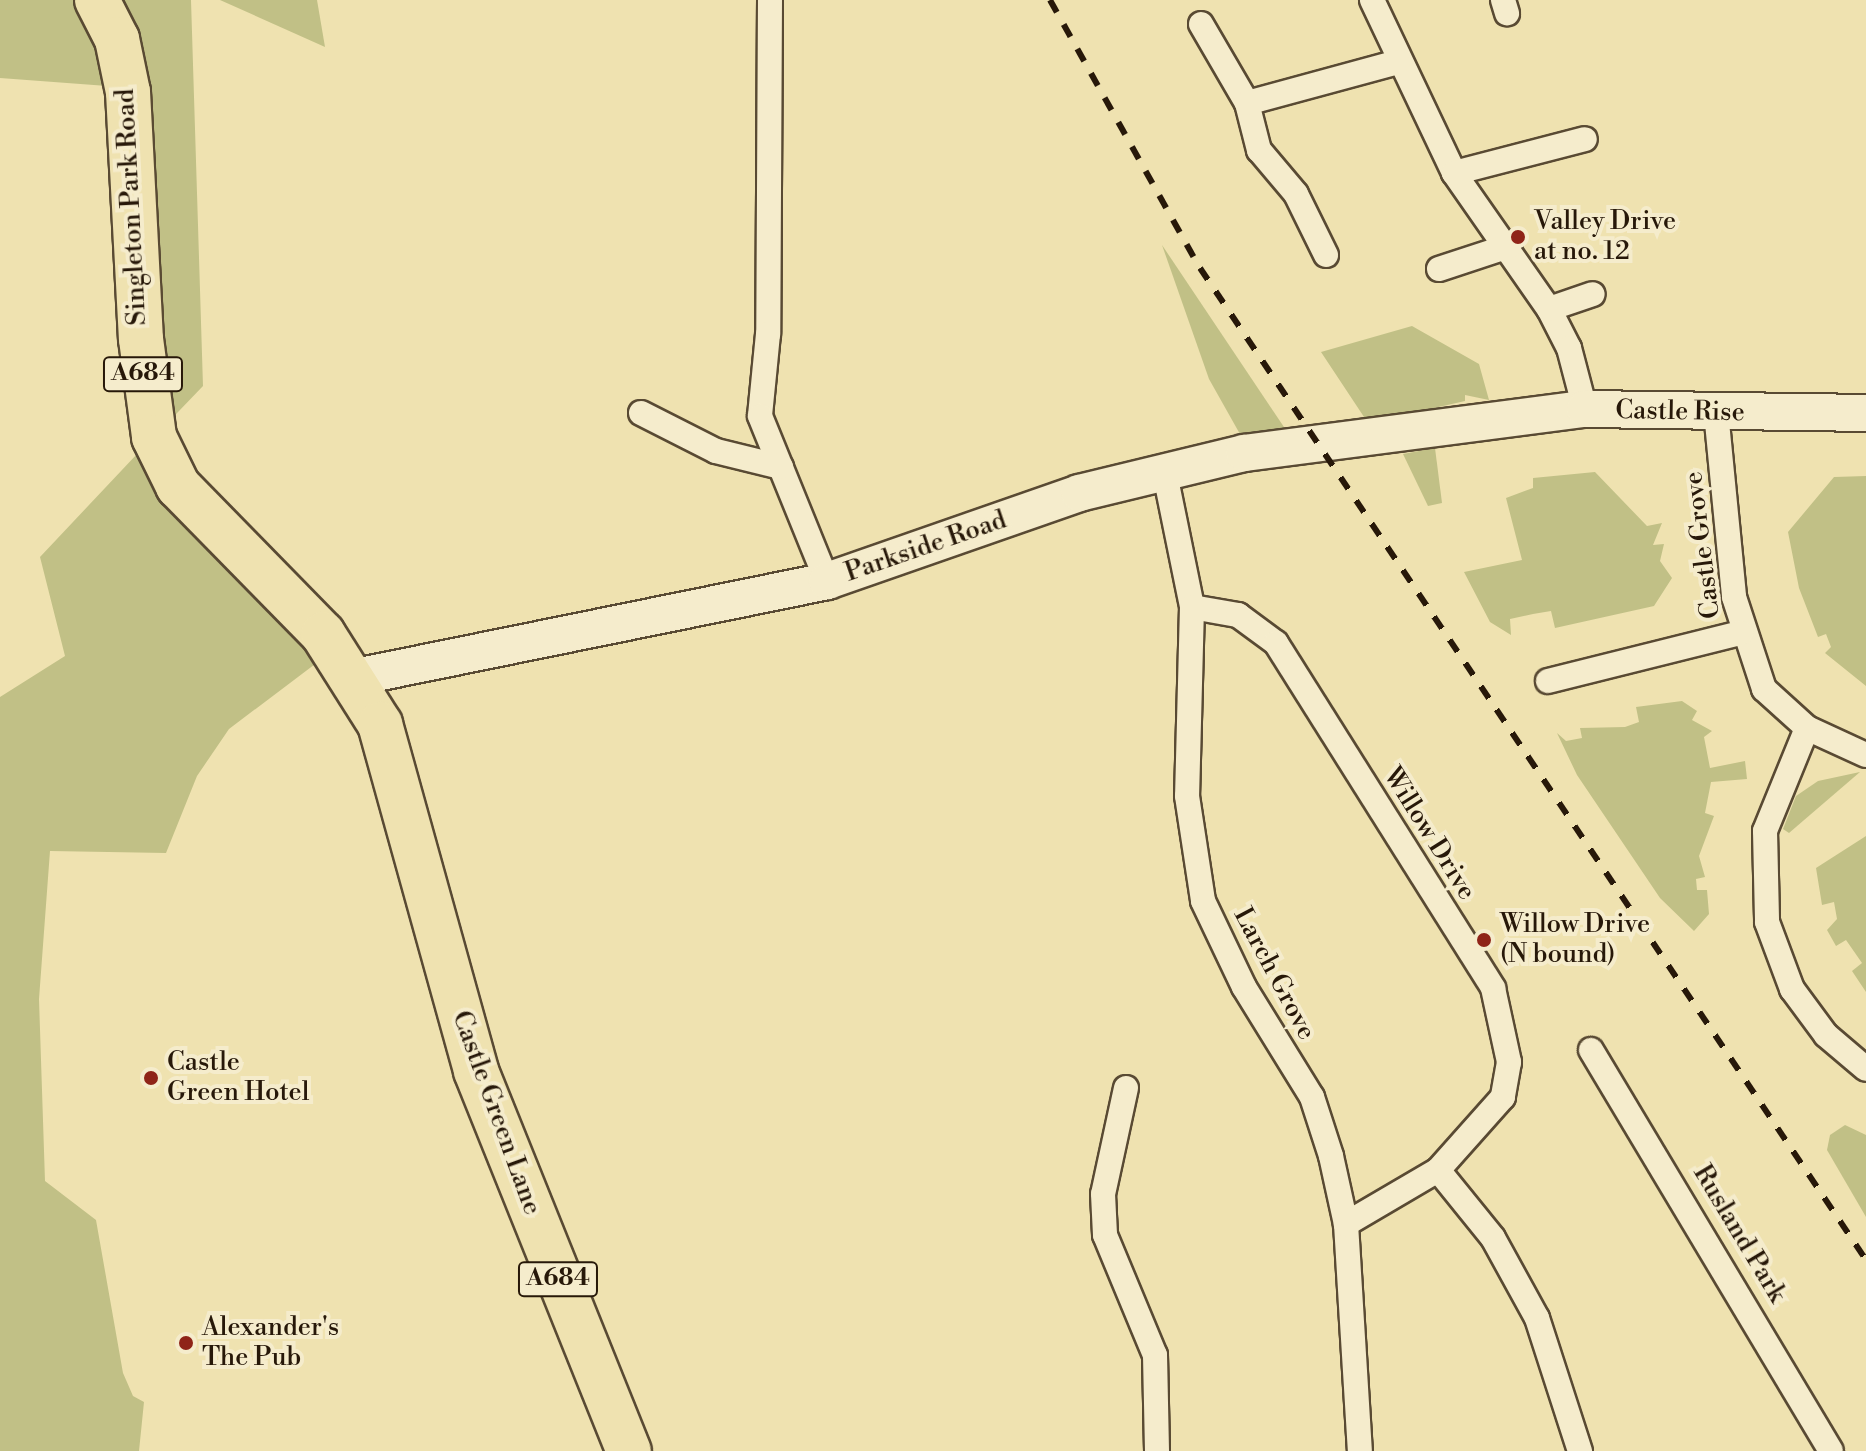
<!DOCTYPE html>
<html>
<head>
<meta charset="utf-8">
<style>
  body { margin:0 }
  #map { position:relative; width:1866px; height:1451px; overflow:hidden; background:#efe2b0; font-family:"Libre Bodoni",serif }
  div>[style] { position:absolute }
  .green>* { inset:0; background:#c1c086 }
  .roads { filter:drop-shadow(2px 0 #594a33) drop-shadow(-2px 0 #594a33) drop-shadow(0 2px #594a33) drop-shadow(0 -2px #594a33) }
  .street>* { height:24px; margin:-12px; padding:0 12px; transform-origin:12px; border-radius:12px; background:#f5eccc }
  .secondary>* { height:36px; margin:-18px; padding:0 18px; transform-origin:18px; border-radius:18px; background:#f5eccc }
  .highway>* { height:44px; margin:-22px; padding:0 22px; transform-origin:22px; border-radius:22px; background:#efe2b0 }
  .rail>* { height:6px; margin-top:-3px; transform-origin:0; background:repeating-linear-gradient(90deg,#271809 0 14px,transparent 0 28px) }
  .dots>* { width:22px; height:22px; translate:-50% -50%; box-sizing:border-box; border:4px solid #f5eccc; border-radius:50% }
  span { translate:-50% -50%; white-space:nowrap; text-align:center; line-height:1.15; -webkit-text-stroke:8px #f5eccc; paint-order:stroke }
  .shield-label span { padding:2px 6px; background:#f5eccc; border:2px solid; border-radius:6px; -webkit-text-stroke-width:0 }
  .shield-label { font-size:24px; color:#271809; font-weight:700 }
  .street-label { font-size:26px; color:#271809 }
  .poi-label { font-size:26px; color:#271809 }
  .left { translate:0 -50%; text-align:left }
</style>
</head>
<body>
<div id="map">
  <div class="green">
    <i style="clip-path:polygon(0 0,191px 0,203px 386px,154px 437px,335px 649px,229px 729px,197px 776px,166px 853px,50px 851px,39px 999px,45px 1181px,96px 1220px,123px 1373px,133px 1396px,144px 1402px,139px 1451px,0 1451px,0 697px,65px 656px,40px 557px,154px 436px,134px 88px,0 78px)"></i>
    <i style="clip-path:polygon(221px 0,317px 0,325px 47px,220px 0)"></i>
    <i style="clip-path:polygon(1162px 245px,1290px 436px,1245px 443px,1209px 379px)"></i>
    <i style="clip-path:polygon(1412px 326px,1479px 364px,1489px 400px,1465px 395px,1465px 401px,1368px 423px,1321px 352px)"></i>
    <i style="clip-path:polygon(1435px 448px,1442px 503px,1428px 506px,1403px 454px)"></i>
    <i style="clip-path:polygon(1595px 472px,1647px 526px,1662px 523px,1653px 545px,1664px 544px,1660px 561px,1672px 578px,1654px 606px,1555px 628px,1551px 611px,1533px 614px,1510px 619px,1511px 635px,1490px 622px,1464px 572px,1522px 560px,1506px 498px,1533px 488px,1533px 478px)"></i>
    <i style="clip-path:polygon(1866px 476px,1866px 686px,1825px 653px,1831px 647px,1826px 634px,1818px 637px,1799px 588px,1788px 532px,1834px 477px)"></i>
    <i style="clip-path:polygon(1682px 701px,1697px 711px,1692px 720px,1712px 731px,1704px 737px,1710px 768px,1745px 761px,1747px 779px,1711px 782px,1705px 813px,1714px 816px,1699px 856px,1705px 877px,1696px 879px,1697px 890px,1707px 890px,1709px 914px,1694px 931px,1660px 898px,1577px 775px,1557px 733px,1566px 741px,1582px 738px,1580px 728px,1625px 727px,1639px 722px,1636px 707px)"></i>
    <i style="clip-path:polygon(1860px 772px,1789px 833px,1783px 829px,1796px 796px,1818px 781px)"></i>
    <i style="clip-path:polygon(1866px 836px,1866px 992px,1852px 971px,1862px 963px,1846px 940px,1836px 946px,1827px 930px,1837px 919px,1834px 902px,1822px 905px,1816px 868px)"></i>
    <i style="clip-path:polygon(1845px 1125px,1866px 1135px,1866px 1217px,1827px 1150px,1830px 1135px)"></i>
  </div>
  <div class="roads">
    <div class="street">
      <i style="left:770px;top:0;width:334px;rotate:90.3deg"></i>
      <i style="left:768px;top:334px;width:82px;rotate:95.6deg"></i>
      <i style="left:760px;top:416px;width:178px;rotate:67.9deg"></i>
      <i style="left:1372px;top:0;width:191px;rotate:64.6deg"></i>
      <i style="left:1454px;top:173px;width:166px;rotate:55.1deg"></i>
      <i style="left:1549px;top:309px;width:44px;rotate:62.9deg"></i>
      <i style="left:1569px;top:348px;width:63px;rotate:75.3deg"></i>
      <i style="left:1503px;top:0;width:14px;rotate:73deg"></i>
      <i style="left:1201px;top:24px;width:91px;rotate:59.8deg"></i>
      <i style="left:1247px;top:103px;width:49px;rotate:75.7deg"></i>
      <i style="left:1259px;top:150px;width:57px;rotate:49.9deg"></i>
      <i style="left:1296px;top:194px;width:68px;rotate:63.8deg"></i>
      <i style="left:1247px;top:103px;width:156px;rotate:-15.2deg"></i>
      <i style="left:1454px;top:173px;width:135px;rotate:-14.5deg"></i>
      <i style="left:1439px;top:269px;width:74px;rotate:-18.2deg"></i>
      <i style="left:1549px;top:309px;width:46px;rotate:-18.8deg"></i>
      <i style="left:1716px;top:412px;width:186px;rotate:84.4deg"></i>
      <i style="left:1734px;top:597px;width:97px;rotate:71.9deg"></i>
      <i style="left:1764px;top:689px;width:58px;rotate:42.2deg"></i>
      <i style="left:1807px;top:728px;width:65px;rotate:24.6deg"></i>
      <i style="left:641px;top:413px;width:84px;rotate:26.9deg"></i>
      <i style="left:716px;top:451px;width:67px;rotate:13.8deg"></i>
      <i style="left:1164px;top:469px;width:141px;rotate:78.5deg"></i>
      <i style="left:1192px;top:607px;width:189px;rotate:91.5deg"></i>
      <i style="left:1187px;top:796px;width:106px;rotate:81.3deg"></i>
      <i style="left:1203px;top:901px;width:95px;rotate:64.5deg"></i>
      <i style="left:1244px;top:987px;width:129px;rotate:58.3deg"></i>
      <i style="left:1312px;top:1097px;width:62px;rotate:72.1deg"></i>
      <i style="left:1331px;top:1156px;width:70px;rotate:77.6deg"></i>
      <i style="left:1346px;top:1224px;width:227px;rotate:86.5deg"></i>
      <i style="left:1192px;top:607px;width:47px;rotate:9.9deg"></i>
      <i style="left:1238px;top:615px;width:47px;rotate:36.4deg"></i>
      <i style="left:1276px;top:643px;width:408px;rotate:57.8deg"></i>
      <i style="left:1493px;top:988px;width:76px;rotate:77.8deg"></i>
      <i style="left:1509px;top:1062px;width:36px;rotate:100deg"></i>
      <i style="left:1503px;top:1097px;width:98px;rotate:131.7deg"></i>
      <i style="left:1438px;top:1170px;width:107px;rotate:149.6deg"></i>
      <i style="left:1548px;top:681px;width:199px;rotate:-14deg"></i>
      <i style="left:1807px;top:728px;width:111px;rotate:112.2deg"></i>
      <i style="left:1765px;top:831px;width:91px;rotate:88.7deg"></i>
      <i style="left:1767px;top:922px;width:72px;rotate:69.5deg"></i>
      <i style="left:1792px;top:989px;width:57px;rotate:53.5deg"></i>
      <i style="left:1826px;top:1035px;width:52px;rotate:40.4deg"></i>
      <i style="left:1591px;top:1050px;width:467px;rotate:59.1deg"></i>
      <i style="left:1126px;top:1088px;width:108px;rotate:102.2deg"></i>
      <i style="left:1103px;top:1194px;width:41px;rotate:87.2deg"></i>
      <i style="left:1105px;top:1235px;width:130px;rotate:67.4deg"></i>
      <i style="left:1155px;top:1355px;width:96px;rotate:88.8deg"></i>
      <i style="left:1438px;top:1170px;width:87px;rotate:51deg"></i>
      <i style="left:1493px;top:1238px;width:91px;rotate:61.2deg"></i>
      <i style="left:1537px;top:1318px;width:140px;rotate:72.1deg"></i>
    </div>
    <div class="secondary">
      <i style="left:356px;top:677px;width:481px;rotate:-11.5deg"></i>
      <i style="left:827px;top:581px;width:267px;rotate:-19.2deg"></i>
      <i style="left:1079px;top:493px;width:170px;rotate:-13.6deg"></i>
      <i style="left:1244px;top:453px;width:344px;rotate:-7.4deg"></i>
      <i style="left:1585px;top:409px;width:281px;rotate:0.8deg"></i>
    </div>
    <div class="highway">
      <i style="left:97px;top:0;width:44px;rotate:62.9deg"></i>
      <i style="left:117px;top:39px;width:54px;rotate:78.3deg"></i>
      <i style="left:128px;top:92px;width:247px;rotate:87deg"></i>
      <i style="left:141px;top:339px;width:99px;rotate:82.4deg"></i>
      <i style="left:154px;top:437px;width:55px;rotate:63.9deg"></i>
      <i style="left:178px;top:486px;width:207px;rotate:45.6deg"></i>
      <i style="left:323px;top:634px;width:107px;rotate:57.7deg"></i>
      <i style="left:380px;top:724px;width:360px;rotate:74.5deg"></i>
      <i style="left:476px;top:1071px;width:410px;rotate:68.1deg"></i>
    </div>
  </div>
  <div class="rail">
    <i style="left:1050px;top:0;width:307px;rotate:60.8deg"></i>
    <i style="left:1200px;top:268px;width:1195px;rotate:56.12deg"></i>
  </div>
  <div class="dots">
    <i style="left:1518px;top:237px;background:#8f2418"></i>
    <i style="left:1484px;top:940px;background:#8f2418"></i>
    <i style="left:151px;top:1078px;background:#8f2418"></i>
    <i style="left:186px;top:1343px;background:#8f2418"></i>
  </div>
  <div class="shield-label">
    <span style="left:143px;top:374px">A684</span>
    <span style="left:558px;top:1279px">A684</span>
  </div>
  <div class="street-label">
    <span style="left:132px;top:207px;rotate:-93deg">Singleton Park Road</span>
    <span style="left:1680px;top:412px;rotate:1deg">Castle Rise</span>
    <span style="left:1703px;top:545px;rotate:-97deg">Castle Grove</span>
    <span style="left:926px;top:547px;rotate:-19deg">Parkside Road</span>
    <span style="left:1429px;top:834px;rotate:58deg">Willow Drive</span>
    <span style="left:1274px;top:974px;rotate:62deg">Larch Grove</span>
    <span style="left:496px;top:1113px;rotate:70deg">Castle Green Lane</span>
    <span style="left:1739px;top:1234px;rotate:59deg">Rusland Park</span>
  </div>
  <div class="poi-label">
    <span class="left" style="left:1534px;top:237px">Valley Drive<br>at no. 12</span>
    <span class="left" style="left:1500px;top:940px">Willow Drive<br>(N bound)</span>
    <span class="left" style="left:167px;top:1078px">Castle<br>Green Hotel</span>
    <span class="left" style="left:202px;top:1343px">Alexander's<br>The Pub</span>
  </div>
</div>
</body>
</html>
